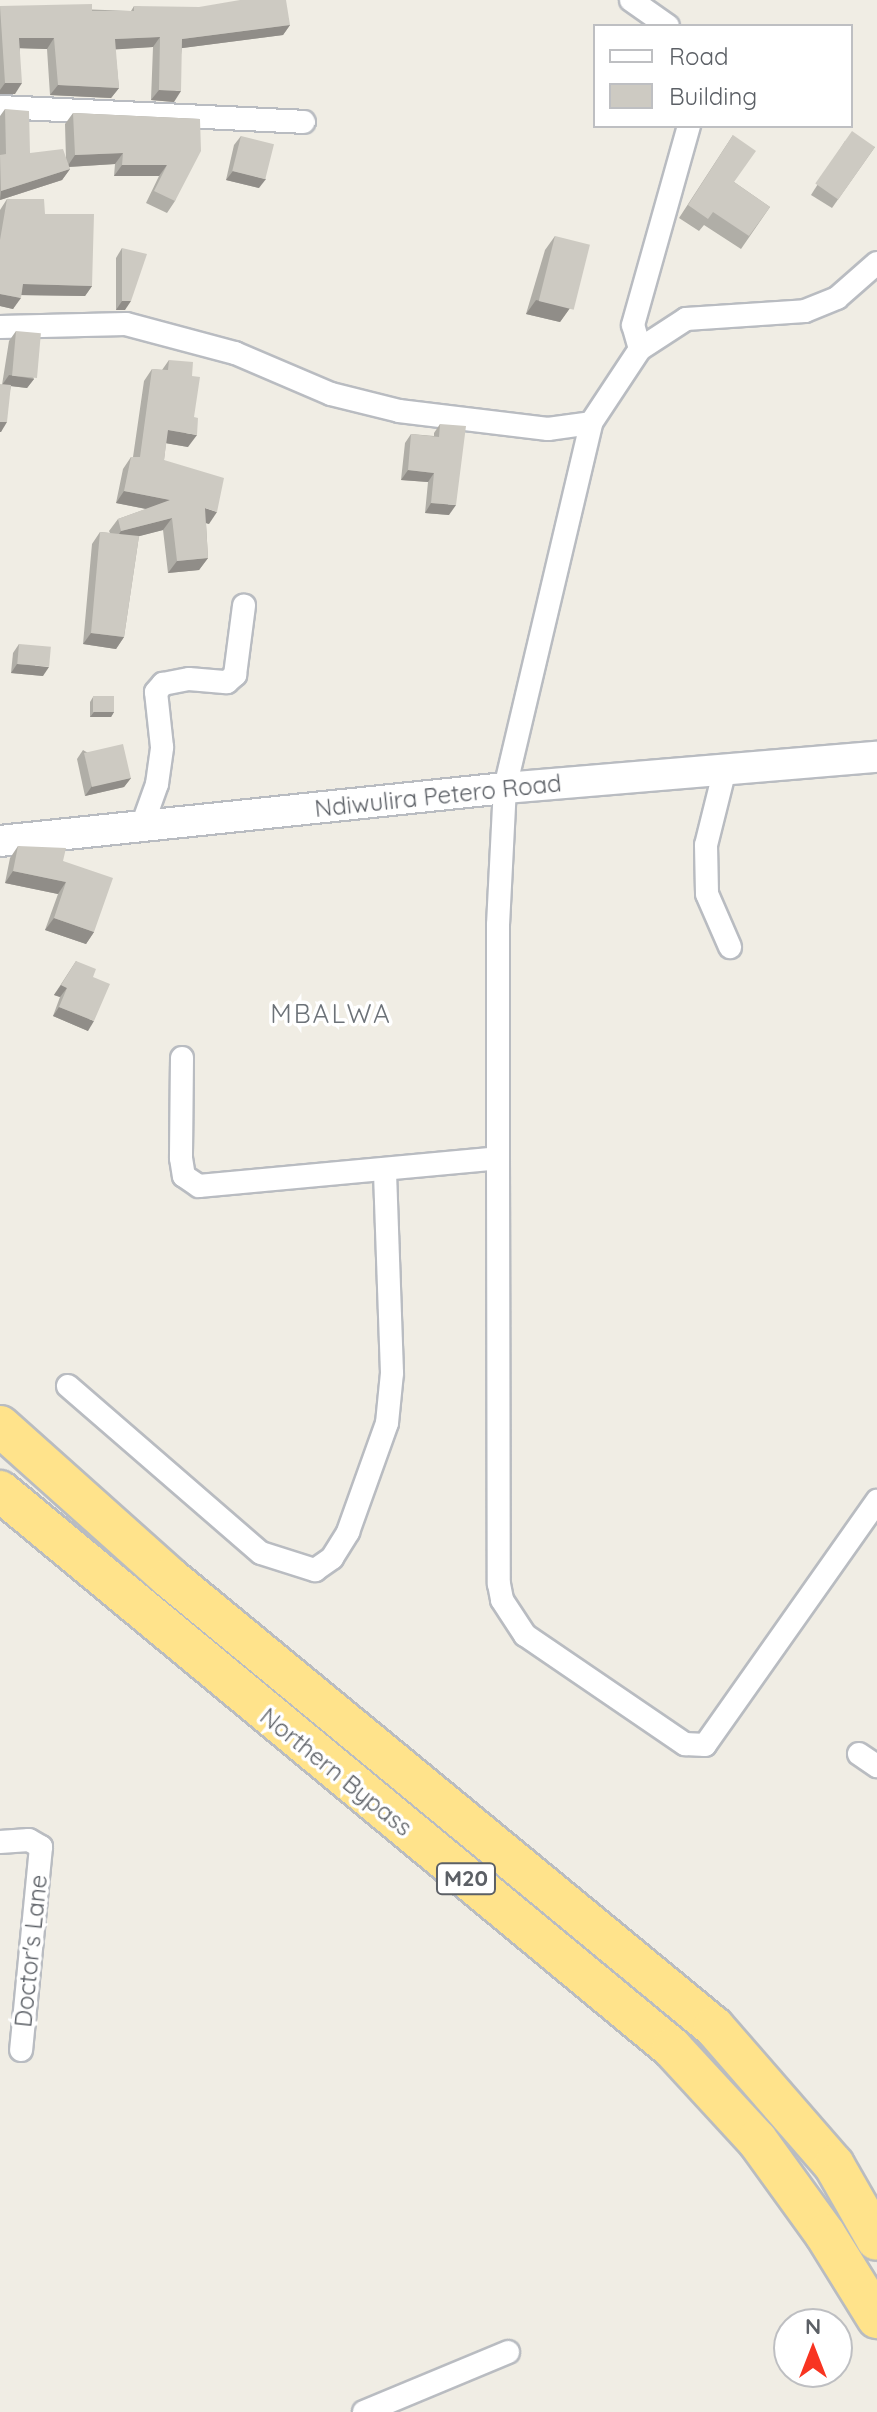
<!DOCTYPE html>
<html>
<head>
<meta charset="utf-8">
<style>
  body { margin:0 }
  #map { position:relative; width:877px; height:2412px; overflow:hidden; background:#f0ede4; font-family:Quicksand,sans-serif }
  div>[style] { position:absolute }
  .roads { filter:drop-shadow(2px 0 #b9bcc1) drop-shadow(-2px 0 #b9bcc1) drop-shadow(0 2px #b9bcc1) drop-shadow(0 -2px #b9bcc1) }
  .street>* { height:22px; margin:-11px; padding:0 11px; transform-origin:11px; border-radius:11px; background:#fff }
  .secondary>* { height:30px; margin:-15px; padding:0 15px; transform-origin:15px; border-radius:15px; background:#fff }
  .highway>* { height:40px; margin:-20px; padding:0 20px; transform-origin:20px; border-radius:20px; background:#ffe38b }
  .wall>* { inset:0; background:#b0aea7 }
  .shaded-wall>* { inset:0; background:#908d88 }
  .building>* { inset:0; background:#cdcac2; transform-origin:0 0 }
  span { translate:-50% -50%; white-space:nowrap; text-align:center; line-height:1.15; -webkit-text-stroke:7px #fff; paint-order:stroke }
  .shield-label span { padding:2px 6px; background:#fff; border:2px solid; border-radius:6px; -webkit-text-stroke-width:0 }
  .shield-label { font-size:22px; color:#5c6066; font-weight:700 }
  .street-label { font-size:24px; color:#5c6066 }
  .neighbourhood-label { font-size:26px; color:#6c7278; letter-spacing:2px }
  .legend { position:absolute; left:593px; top:24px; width:260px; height:104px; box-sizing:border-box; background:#fff; border:2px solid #bebfc2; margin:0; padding:10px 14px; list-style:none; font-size:24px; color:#5c6066 }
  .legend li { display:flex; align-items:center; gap:16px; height:40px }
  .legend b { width:40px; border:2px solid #bebfc2 }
  .north { position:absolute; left:773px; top:2308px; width:80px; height:80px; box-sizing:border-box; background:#fff; border:2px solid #bebfc2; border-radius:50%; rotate:0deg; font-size:22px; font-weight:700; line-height:32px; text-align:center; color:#5c6066 }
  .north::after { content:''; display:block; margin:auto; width:28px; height:36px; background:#f83421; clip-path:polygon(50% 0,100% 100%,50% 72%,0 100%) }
</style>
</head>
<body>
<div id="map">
  <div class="roads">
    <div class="street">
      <i style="left:631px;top:0;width:45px;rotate:35.1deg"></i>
      <i style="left:0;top:107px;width:304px;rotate:2.8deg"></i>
      <i style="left:0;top:327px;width:126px;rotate:-1.4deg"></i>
      <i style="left:126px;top:324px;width:113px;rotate:14.9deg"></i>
      <i style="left:235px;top:353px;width:104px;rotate:23.1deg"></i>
      <i style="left:331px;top:394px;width:70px;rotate:14deg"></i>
      <i style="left:399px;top:411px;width:150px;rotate:6.9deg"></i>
      <i style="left:548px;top:429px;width:43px;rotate:-7.9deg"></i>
      <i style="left:591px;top:423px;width:89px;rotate:-56.5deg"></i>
      <i style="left:640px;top:349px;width:55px;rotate:-33.1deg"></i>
      <i style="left:686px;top:319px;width:119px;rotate:-3.8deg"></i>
      <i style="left:805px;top:311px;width:35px;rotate:-22deg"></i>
      <i style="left:837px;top:298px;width:53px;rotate:-41.2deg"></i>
      <i style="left:640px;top:349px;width:25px;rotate:-106deg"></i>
      <i style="left:633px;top:325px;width:207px;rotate:-74.3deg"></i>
      <i style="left:725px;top:769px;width:78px;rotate:104deg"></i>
      <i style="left:706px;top:845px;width:49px;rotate:88.8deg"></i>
      <i style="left:707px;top:894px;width:58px;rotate:66.5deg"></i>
      <i style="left:142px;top:826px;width:45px;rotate:-70.3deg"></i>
      <i style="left:157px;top:784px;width:37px;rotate:-82deg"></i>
      <i style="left:162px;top:747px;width:55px;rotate:-96.2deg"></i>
      <i style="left:156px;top:692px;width:11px;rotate:-49deg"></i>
      <i style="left:163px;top:684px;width:26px;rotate:-11deg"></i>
      <i style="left:189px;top:679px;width:38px;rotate:5deg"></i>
      <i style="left:227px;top:682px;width:11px;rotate:-41deg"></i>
      <i style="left:235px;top:675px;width:70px;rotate:-82.6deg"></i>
      <i style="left:182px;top:1058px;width:100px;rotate:90.6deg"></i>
      <i style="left:181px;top:1158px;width:18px;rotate:81deg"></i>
      <i style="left:184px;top:1176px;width:18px;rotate:34deg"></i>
      <i style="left:199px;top:1186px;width:300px;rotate:-5.3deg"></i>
      <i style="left:498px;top:1158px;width:233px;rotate:-90deg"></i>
      <i style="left:498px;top:925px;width:137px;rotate:-87.1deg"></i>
      <i style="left:505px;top:788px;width:375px;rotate:-76.7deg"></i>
      <i style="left:498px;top:1158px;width:426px;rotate:89.9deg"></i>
      <i style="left:499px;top:1584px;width:16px;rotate:79deg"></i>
      <i style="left:502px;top:1600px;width:42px;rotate:56.7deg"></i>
      <i style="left:525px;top:1635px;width:194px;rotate:34.3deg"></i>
      <i style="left:685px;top:1744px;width:20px;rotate:3deg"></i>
      <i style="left:705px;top:1745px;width:299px;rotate:-54.8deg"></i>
      <i style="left:68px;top:1386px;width:255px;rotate:40.9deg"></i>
      <i style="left:261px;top:1553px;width:57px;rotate:17.5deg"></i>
      <i style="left:315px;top:1570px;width:21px;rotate:-35deg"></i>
      <i style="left:332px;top:1558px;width:31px;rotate:-58deg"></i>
      <i style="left:348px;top:1532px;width:116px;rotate:-70.3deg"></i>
      <i style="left:387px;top:1423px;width:50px;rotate:-84.3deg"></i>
      <i style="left:392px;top:1373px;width:202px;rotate:-92deg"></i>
      <i style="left:859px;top:1754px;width:22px;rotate:34deg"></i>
      <i style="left:0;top:1842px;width:29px;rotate:-4deg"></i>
      <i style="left:29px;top:1840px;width:14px;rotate:30deg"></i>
      <i style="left:41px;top:1847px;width:204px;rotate:95.6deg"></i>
      <i style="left:364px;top:2412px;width:156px;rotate:-22.6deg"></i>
    </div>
    <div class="secondary">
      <i style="left:0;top:841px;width:508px;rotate:-5.99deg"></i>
      <i style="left:505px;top:788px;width:373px;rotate:-4.8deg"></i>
    </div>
    <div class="highway">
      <i style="left:0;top:1426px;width:228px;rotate:41.8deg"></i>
      <i style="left:170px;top:1578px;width:705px;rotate:39.54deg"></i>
      <i style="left:714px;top:2027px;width:183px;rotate:49deg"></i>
      <i style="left:834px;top:2165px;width:86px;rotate:60.2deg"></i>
      <i style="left:0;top:1491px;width:873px;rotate:39.65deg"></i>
      <i style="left:672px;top:2048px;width:125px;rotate:47.3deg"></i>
      <i style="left:757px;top:2140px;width:116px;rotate:54.1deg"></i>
      <i style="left:825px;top:2234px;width:99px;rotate:58.2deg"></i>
    </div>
  </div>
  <div class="wall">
    <i style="clip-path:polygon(0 6px,131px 11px,134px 6px,290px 25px,283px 35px,182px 48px,174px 102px,151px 100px,153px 47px,115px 49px,119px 88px,111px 98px,50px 95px,47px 49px,20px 48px,15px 94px,0 94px)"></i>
    <i style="clip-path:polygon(5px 109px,30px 153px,66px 159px,65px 124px,73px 113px,200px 119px,175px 201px,167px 213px,146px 203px,159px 176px,114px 176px,115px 164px,69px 167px,70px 169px,62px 180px,0 200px,0 116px)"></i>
    <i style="clip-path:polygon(733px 135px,734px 182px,770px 207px,741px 249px,704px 225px,699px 231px,679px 218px)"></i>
    <i style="clip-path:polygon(241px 136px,259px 188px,226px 180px,234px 145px)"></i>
    <i style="clip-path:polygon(845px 141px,875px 147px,832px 208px,811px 195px)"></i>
    <i style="clip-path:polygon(7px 199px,45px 214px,92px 286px,85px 296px,21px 295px,13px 309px,0 306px,0 210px)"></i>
    <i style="clip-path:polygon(555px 236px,570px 308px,560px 322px,526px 314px,545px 250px)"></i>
    <i style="clip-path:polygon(122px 248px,125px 310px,116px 310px,116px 258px)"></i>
    <i style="clip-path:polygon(16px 331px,34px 379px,27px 388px,11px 386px,1px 432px,2px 385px,9px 341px)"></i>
    <i style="clip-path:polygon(169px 360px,188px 447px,166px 443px,164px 460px,209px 524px,206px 523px,208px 558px,199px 570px,168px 573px,163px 530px,139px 536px,124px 637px,116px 649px,83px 644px,92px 544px,100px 532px,110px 533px,109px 531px,118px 519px,146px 509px,116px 503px,123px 469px,131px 457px,133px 457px,144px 381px,152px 369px,162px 370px)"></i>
    <i style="clip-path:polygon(440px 424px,449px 515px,425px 513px,428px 482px,401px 480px,405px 443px,411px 434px,434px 436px,434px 433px)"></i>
    <i style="clip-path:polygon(19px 644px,43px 676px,11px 673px,13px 653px)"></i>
    <i style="clip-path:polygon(93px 697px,114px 712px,111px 717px,90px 717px,90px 702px)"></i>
    <i style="clip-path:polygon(83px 750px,131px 778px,124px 787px,85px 796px,77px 759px)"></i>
    <i style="clip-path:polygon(18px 846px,63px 861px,94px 932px,86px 944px,45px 930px,58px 894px,5px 883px,10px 858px)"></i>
    <i style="clip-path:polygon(76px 961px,93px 977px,88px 1031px,53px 1016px,60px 997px,54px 995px)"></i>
  </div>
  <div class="shaded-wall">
    <i style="clip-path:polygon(290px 25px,283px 35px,175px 49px,182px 39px)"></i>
    <i style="clip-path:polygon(160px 37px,153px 47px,107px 50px,115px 39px)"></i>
    <i style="clip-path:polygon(19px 38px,54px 38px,47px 49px,12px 48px)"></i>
    <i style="clip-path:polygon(5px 83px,22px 83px,15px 94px,0 94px,0 90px)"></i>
    <i style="clip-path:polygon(58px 85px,119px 88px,111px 98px,50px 95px)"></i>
    <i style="clip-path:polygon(159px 90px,181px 91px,174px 102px,151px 100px)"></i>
    <i style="clip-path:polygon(123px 153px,115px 164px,67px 167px,75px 155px)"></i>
    <i style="clip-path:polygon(122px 165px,167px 165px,159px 176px,114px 176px)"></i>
    <i style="clip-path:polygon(70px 169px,62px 180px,0 200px,1px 191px)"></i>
    <i style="clip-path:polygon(233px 171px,266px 179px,259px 188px,226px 180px)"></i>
    <i style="clip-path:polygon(23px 284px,92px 286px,85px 296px,16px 295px)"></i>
    <i style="clip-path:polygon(0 294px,21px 298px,13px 309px,0 306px)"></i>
    <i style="clip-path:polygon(536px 300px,570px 308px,560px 322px,526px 314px)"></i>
    <i style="clip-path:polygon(122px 301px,131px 301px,125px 310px,116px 310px)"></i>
    <i style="clip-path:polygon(9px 375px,34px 379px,27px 388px,2px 385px)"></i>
    <i style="clip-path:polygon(0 422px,7px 422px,1px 432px,0 432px)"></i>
    <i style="clip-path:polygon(168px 430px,197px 435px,188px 447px,159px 442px)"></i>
    <i style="clip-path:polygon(408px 470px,434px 473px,428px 482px,401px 480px)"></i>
    <i style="clip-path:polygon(124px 491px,170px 500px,162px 512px,116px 503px)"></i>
    <i style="clip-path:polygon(431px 503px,456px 505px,449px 515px,425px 513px)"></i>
    <i style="clip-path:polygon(205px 508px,217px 512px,209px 524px,196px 520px)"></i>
    <i style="clip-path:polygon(172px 518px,163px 530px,113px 543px,121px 531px)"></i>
    <i style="clip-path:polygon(208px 558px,199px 570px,168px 573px,177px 561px)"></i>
    <i style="clip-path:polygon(91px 633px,124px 637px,116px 649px,83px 644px)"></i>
    <i style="clip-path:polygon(17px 664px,49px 667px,43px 676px,11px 673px)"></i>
    <i style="clip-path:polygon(94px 712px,114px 712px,111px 717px,90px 717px)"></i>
    <i style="clip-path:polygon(131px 778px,124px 787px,85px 796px,92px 786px)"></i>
    <i style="clip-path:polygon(13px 871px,66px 882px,58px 894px,5px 883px)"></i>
    <i style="clip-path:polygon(54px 918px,94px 932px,86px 944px,45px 930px)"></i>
    <i style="clip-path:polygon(61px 985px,67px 988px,60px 997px,54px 995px)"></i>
    <i style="clip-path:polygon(59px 1007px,94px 1021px,88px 1031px,53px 1016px)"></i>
  </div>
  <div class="building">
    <i style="clip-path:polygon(240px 0,286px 0,290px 25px,182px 39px,181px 91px,159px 90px,160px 37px,115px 39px,119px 88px,58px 85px,54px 38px,19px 38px,22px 83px,5px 83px,0 6px,92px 4px,92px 11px,134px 11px,134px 6px,199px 7px)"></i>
    <i style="clip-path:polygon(5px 109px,29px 111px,30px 153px,63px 149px,70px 169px,1px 191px,0 155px,6px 154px)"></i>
    <i style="clip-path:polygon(73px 113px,200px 119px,201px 151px,175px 201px,154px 191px,167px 165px,122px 165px,123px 153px,75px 155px)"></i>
    <i style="left:852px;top:131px;width:28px;height:64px;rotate:35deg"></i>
    <i style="clip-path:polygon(733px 135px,756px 151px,734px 182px,770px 207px,749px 236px,713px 212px,708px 219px,688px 205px)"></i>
    <i style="left:241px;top:136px;width:34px;height:36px;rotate:14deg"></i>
    <i style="clip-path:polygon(7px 199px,44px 199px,45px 214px,94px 214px,92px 286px,23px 284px,21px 298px,0 294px,0 240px)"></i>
    <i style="left:555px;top:236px;width:36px;height:67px;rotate:14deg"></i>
    <i style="clip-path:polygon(122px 248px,147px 254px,131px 301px,122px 301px)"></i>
    <i style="left:16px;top:331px;width:25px;height:45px;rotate:5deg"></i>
    <i style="clip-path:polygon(169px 360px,193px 362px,192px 376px,200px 377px,194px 417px,198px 418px,197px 435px,168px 430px,164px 460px,224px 478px,217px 512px,205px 508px,208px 558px,177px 561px,172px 518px,121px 531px,118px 519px,170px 500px,124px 491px,131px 457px,140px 457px,152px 369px,168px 370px)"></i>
    <i style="clip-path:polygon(0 384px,11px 385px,7px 422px,0 422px)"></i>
    <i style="clip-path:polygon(440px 424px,466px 426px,456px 505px,431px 503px,434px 473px,408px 470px,411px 434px,439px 437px)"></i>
    <i style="clip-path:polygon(100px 532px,139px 536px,124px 637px,91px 633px)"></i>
    <i style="left:19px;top:644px;width:32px;height:20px;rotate:5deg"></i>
    <i style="left:114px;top:696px;width:16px;height:21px;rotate:90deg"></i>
    <i style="left:123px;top:744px;width:35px;height:40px;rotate:77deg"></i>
    <i style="clip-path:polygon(18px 846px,66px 848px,63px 861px,113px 878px,94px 932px,54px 918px,66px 882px,13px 871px)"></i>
    <i style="clip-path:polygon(76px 961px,96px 969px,93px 977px,110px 984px,94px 1021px,59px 1007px,67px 988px,61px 985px)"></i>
  </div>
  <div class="shield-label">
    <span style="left:466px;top:1879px">M20</span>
  </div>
  <div class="street-label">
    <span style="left:438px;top:796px;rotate:-6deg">Ndiwulira Petero Road</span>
    <span style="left:336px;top:1772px;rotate:39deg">Northern Bypass</span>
    <span style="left:31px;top:1951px;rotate:-84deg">Doctor's Lane</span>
  </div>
  <div class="neighbourhood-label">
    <span style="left:331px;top:1014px">MBALWA</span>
  </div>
  <ul class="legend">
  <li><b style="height:10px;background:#fff"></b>Road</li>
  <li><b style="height:22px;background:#cdcac2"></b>Building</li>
  </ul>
  <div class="north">N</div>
</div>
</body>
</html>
